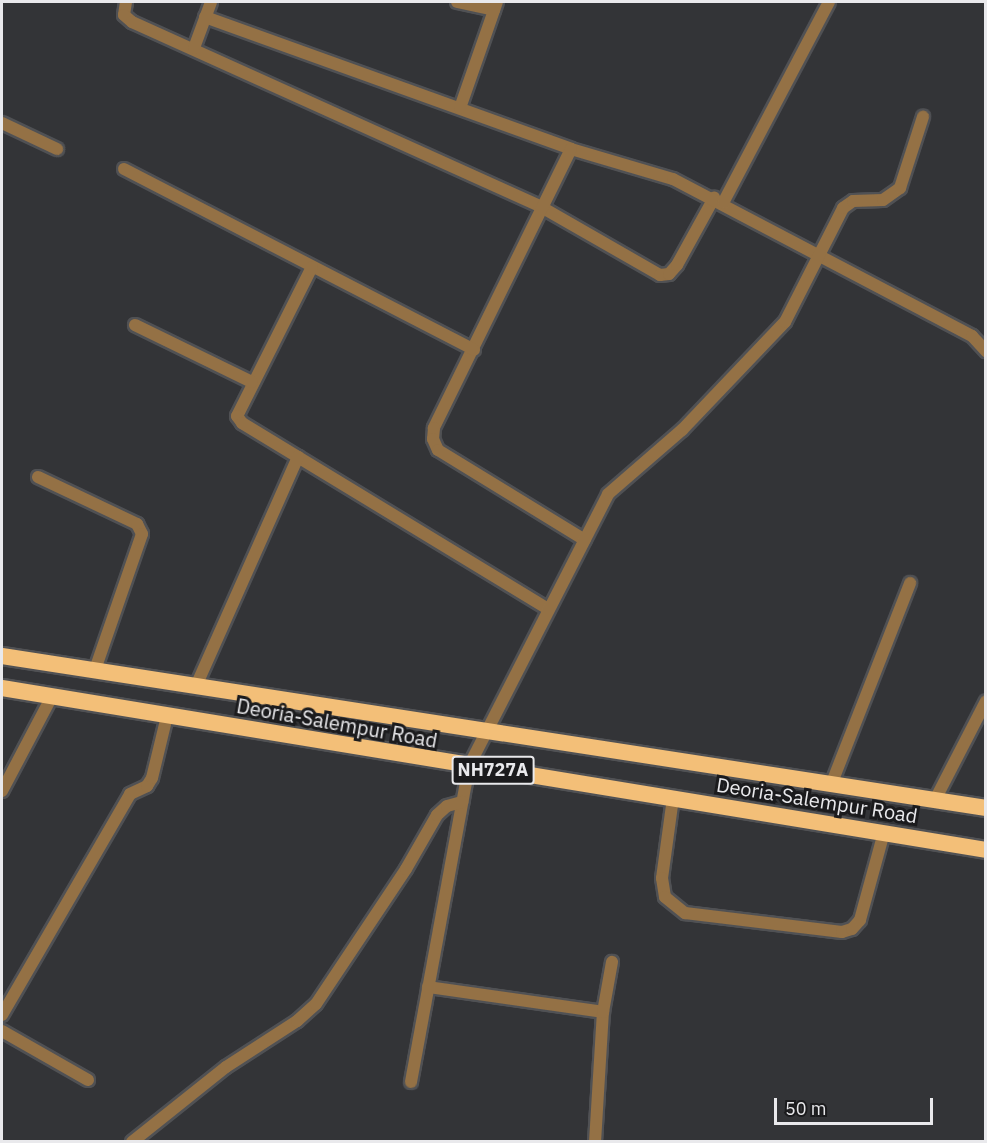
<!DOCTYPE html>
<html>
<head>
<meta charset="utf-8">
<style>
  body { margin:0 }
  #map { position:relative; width:987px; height:1143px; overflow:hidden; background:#333437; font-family:"IBM Plex Sans",sans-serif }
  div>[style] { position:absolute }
  .roads { filter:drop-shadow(2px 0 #505154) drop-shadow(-2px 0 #505154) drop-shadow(0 2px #505154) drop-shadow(0 -2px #505154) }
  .service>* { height:12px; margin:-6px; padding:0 6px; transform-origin:6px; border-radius:6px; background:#947145 }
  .minor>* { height:12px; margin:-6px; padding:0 6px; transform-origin:6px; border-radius:6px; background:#947145 }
  .trunk>* { height:16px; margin:-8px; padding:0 8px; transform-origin:8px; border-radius:8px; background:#f3bf78 }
  span { translate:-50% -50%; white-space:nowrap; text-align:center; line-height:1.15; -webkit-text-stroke:6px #1b1b1d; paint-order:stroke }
  .shield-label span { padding:2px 4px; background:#1b1b1d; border:2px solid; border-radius:4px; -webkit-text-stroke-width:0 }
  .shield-label { font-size:18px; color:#e9e9ec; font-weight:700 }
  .street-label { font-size:20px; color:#e9e9ec }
  .frame { position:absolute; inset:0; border:3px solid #e9e9ec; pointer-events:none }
  .scale { position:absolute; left:774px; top:1098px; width:159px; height:27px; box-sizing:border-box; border:3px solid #e9e9ec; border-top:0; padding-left:8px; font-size:18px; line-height:21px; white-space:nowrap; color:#e9e9ec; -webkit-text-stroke:4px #1b1b1d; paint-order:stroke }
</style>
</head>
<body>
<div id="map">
  <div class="roads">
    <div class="service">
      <i style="left:2px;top:123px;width:61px;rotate:25.3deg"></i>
    </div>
    <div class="minor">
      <i style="left:126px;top:2px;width:13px;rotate:99deg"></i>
      <i style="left:124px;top:15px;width:11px;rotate:41deg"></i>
      <i style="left:132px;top:22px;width:451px;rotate:24.3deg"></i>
      <i style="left:543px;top:208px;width:135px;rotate:29.8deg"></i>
      <i style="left:660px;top:275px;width:9px;rotate:-6deg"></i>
      <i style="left:669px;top:274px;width:12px;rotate:-48deg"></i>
      <i style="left:677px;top:265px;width:77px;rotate:-61.1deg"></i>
      <i style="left:457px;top:2px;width:38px;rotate:12deg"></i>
      <i style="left:205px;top:17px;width:389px;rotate:19.8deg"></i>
      <i style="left:571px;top:149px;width:106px;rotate:16.4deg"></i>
      <i style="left:673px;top:179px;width:338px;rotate:27.7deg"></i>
      <i style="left:972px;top:336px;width:21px;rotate:47deg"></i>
      <i style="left:194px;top:48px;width:49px;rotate:-69.7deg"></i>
      <i style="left:460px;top:108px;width:112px;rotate:-70.8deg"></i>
      <i style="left:571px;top:149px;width:311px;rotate:116.2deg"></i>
      <i style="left:434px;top:428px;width:11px;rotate:95deg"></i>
      <i style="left:433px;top:439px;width:12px;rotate:66deg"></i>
      <i style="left:438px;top:450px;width:172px;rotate:31.5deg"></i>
      <i style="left:124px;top:169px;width:394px;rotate:27.3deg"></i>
      <i style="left:723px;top:203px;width:227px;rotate:-62.2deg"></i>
      <i style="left:312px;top:267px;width:167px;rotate:116.7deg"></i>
      <i style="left:237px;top:416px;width:9px;rotate:54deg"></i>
      <i style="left:242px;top:423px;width:358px;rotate:31.3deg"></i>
      <i style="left:135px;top:325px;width:130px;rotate:26deg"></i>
      <i style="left:38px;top:477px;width:110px;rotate:25.4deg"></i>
      <i style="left:137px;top:524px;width:11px;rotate:63deg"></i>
      <i style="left:142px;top:534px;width:144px;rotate:109.1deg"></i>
      <i style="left:196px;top:686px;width:251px;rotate:-66deg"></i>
      <i style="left:831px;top:785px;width:217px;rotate:-68.6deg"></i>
      <i style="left:2px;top:791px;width:107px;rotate:-62.2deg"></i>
      <i style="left:673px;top:798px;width:81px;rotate:97.8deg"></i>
      <i style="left:662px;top:878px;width:19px;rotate:81deg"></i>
      <i style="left:665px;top:897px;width:26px;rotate:39deg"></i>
      <i style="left:685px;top:913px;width:158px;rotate:6.9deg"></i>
      <i style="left:842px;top:932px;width:10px;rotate:-17deg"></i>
      <i style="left:852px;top:929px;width:12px;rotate:-48deg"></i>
      <i style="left:860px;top:920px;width:91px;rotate:-74.7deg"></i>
      <i style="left:935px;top:800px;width:111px;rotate:-62.7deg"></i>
      <i style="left:428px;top:987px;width:177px;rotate:8.1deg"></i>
      <i style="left:2px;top:1015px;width:255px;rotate:-59.9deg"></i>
      <i style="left:130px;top:794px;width:19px;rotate:-25deg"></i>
      <i style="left:147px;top:786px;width:9px;rotate:-58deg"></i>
      <i style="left:152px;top:778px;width:64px;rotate:-76.4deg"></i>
      <i style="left:2px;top:1031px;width:99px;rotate:29.7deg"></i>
      <i style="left:411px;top:1082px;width:321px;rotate:-79.6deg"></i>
      <i style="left:469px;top:766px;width:305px;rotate:-62.9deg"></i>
      <i style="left:608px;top:494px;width:98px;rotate:-40.9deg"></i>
      <i style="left:682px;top:430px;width:149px;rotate:-46.4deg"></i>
      <i style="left:785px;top:322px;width:128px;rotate:-63deg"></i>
      <i style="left:843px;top:208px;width:12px;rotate:-35deg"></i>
      <i style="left:853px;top:201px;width:30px;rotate:-2deg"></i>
      <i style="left:883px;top:200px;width:21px;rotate:-35deg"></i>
      <i style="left:900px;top:188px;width:75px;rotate:-72.1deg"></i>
      <i style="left:132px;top:1142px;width:120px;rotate:-38.6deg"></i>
      <i style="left:226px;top:1067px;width:85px;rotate:-32.9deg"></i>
      <i style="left:297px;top:1021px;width:25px;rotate:-42deg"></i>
      <i style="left:316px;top:1004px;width:162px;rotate:-56.3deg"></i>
      <i style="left:406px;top:869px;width:62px;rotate:-60.1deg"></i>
      <i style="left:437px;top:815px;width:13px;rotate:-42deg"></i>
      <i style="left:447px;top:806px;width:16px;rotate:-15deg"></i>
      <i style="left:595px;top:1142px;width:130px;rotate:-86.5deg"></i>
      <i style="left:603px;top:1012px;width:51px;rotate:-79.8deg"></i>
    </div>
    <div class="trunk">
      <i style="left:2px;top:656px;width:996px;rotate:8.78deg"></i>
      <i style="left:2px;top:688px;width:997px;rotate:9.35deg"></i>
    </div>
  </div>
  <div class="shield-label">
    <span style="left:493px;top:770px">NH727A</span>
  </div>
  <div class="street-label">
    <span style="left:337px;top:723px;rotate:10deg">Deoria-Salempur Road</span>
    <span style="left:817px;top:800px;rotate:9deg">Deoria-Salempur Road</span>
  </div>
  <div class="frame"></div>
  <div class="scale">50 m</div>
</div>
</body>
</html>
